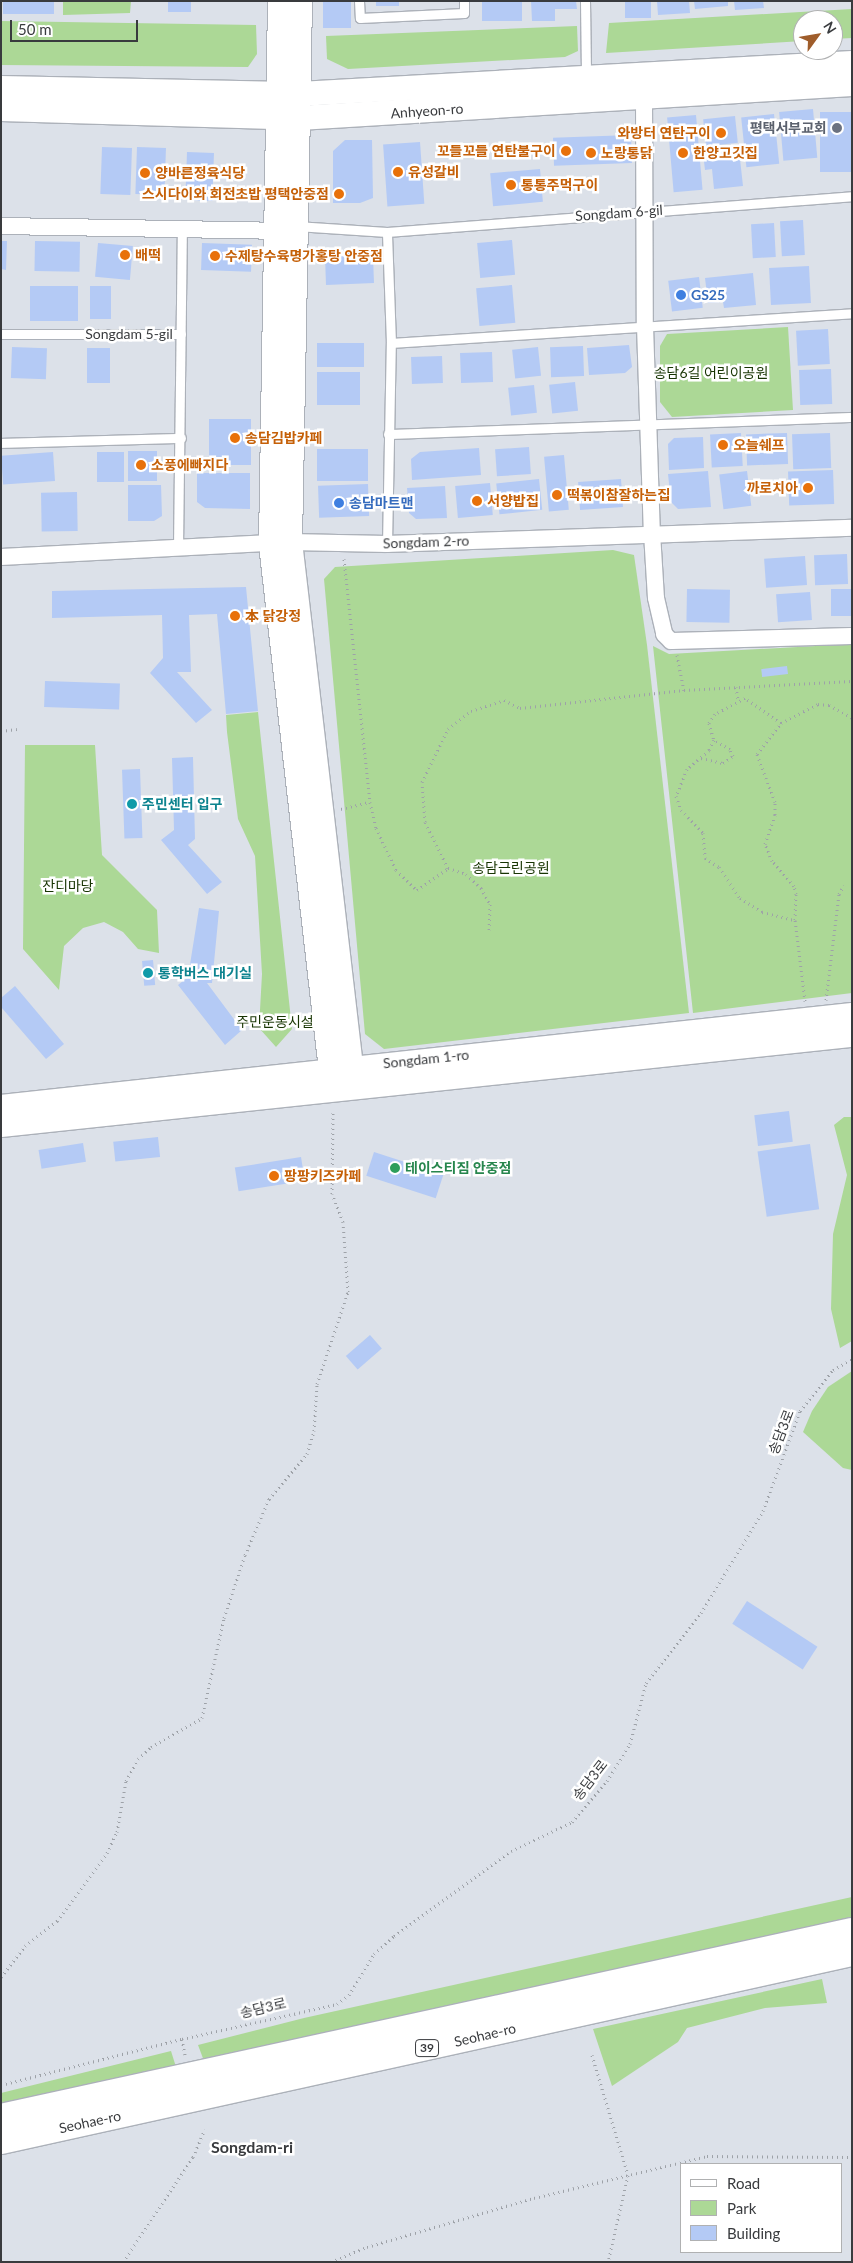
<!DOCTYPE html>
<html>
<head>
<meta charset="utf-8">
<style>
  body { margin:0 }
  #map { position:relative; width:853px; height:2263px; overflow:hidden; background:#dce1e9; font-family:Lato,"Noto Sans KR",sans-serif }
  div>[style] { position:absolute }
  .green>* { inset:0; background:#acd896 }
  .building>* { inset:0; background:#b4caf5; transform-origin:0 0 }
  .path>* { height:3px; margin-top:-1.5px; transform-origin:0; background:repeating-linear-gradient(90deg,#9ea2a8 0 1px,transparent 0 5px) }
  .roads { filter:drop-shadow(1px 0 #acb1b9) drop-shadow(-1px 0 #acb1b9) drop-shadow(0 1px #acb1b9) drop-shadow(0 -1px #acb1b9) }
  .lane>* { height:9px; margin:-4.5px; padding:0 4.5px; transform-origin:4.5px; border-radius:4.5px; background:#fff }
  .street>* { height:16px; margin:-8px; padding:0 8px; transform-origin:8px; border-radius:8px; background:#fff }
  .secondary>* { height:24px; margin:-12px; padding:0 12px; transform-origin:12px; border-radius:12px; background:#fff }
  .primary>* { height:26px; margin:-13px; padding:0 13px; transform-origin:13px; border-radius:13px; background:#fff }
  .dots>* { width:14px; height:14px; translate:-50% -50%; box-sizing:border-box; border:2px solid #fff; border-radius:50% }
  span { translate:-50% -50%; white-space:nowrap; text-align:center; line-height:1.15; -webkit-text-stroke:5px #fff; paint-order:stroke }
  .shield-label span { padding:1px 4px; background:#fff; border:1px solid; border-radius:4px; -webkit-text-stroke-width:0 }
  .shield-label { font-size:12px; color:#393b3e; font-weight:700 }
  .street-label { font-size:14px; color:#393b3e }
  .worship-label { font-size:14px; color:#5b616d; font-weight:700 }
  .right { translate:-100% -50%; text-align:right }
  .food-label { font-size:14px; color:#c56008; font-weight:700 }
  .left { translate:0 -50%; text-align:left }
  .shop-label { font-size:14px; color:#366cbe; font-weight:700 }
  .park-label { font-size:14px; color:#183503 }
  .culture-label { font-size:14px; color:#0d838f; font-weight:700 }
  .leisure-label { font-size:14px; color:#27864d; font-weight:700 }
  .quarter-label { font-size:16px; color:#393b3e; font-weight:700 }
  .frame { position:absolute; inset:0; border:2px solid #393b3e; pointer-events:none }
  .legend { position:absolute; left:680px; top:2163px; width:162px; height:90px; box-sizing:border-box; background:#fff; border:1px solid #b0b1b2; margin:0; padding:6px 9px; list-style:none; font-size:15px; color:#393b3e }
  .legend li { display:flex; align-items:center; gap:10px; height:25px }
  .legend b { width:25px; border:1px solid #b0b1b2 }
  .north { position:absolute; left:793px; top:10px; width:50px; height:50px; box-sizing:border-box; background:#fff; border:1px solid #b0b1b2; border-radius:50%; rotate:58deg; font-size:14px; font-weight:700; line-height:20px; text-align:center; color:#393b3e }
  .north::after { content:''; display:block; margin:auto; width:18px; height:22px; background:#9f5d2b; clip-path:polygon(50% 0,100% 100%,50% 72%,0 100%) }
  .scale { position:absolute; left:10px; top:20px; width:128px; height:22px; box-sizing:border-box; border:2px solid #393b3e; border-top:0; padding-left:6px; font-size:15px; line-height:18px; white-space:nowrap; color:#393b3e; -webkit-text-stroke:4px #fff; paint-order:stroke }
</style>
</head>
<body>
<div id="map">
  <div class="green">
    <i style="clip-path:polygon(63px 1px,131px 1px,130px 13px,63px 15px)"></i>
    <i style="clip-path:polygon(852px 9px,852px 38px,833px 39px,833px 20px,803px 20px,803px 41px,606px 53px,609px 23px)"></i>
    <i style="clip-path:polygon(1px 21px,256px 25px,257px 54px,248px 67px,1px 65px)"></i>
    <i style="clip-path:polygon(577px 26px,578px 51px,565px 57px,348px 69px,327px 59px,326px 36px)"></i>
    <i style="clip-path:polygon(788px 327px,793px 410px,672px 417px,660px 402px,660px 346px,667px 334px)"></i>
    <i style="clip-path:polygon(613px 550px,634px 555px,647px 645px,689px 1013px,384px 1049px,365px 1034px,324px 579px,335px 567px)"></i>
    <i style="clip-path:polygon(852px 644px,852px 993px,693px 1013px,653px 646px,669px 654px)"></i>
    <i style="clip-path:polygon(258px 712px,292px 1029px,276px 1047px,259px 1028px,262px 974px,255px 856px,238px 819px,227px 732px,226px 715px)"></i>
    <i style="clip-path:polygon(25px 745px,95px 745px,102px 855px,157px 910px,159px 953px,138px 949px,123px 932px,104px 922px,83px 928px,64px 946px,59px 990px,23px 949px)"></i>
    <i style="clip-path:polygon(844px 1117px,852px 1117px,852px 1341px,840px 1348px,831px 1309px,833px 1234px,847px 1175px,834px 1125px)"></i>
    <i style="clip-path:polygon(852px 1371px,852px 1470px,843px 1468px,803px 1432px,812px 1411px,828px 1387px)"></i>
    <i style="clip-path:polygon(852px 1897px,852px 1920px,204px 2061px,198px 2045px,304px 2018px)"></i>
    <i style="clip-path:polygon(822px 1979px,827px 2003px,765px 2008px,687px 2028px,678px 2042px,612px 2086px,593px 2029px)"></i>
    <i style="clip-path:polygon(171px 2051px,176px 2067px,1px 2104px,1px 2093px)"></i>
  </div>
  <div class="building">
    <i style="left:3px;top:1px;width:51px;height:13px"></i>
    <i style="left:168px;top:1px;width:23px;height:11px"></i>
    <i style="left:323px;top:1px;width:28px;height:27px"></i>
    <i style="left:376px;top:1px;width:23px;height:5px"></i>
    <i style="left:482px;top:1px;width:40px;height:20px"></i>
    <i style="clip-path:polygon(531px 1px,576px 1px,577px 9px,555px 9px,555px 21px,532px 21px)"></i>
    <i style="left:625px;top:1px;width:26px;height:17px"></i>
    <i style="clip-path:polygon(657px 1px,689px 1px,690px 13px,658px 15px)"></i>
    <i style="clip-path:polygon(694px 1px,728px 1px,728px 6px,695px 9px)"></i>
    <i style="clip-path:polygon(734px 1px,763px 1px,764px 8px,735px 10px)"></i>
    <i style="left:813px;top:109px;width:49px;height:34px;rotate:85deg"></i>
    <i style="left:852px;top:112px;width:60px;height:32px;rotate:90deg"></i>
    <i style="left:774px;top:114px;width:50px;height:33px;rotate:84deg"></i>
    <i style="left:696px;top:115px;width:75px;height:29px;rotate:85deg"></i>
    <i style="left:735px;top:116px;width:27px;height:32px;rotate:84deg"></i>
    <i style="left:631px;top:135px;width:28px;height:78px;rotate:88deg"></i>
    <i style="clip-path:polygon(345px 140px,372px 140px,373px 198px,360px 203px,333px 203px,333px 151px)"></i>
    <i style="left:420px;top:142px;width:62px;height:37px;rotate:86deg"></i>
    <i style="left:102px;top:147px;width:30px;height:47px;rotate:2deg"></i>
    <i style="left:137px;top:147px;width:29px;height:47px;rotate:2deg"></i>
    <i style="clip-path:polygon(739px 150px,743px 186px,714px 189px,712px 169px,705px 170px,703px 153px)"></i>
    <i style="left:187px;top:152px;width:27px;height:48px;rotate:2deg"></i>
    <i style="left:540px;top:169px;width:33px;height:50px;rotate:85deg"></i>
    <i style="left:803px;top:220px;width:35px;height:23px;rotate:87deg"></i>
    <i style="left:774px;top:223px;width:34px;height:23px;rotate:87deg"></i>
    <i style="left:512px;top:240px;width:35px;height:35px;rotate:85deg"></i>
    <i style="clip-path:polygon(1px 241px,7px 241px,6px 270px,1px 269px)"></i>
    <i style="left:35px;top:241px;width:45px;height:30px;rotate:1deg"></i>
    <i style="left:98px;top:243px;width:35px;height:34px;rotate:5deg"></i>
    <i style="left:202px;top:243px;width:50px;height:27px;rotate:2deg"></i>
    <i style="clip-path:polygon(329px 250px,368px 250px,373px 257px,374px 283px,326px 285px,325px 256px)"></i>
    <i style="left:809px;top:266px;width:37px;height:40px;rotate:87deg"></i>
    <i style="clip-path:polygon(753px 273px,756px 305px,724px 308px,723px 302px,708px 303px,705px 278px)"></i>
    <i style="left:699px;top:277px;width:31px;height:31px;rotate:83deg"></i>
    <i style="left:512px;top:285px;width:38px;height:36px;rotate:85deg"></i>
    <i style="left:30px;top:286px;width:48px;height:35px"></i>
    <i style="left:90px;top:286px;width:21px;height:33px"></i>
    <i style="left:828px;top:329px;width:35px;height:32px;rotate:87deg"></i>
    <i style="left:317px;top:343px;width:47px;height:24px"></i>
    <i style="clip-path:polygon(629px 345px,632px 367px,625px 373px,589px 375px,587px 348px)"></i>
    <i style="left:583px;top:346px;width:30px;height:33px;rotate:88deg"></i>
    <i style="left:12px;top:347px;width:35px;height:31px;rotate:2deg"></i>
    <i style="left:538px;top:347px;width:29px;height:26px;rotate:84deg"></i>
    <i style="left:87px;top:348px;width:23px;height:35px"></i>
    <i style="left:492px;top:352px;width:30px;height:32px;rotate:88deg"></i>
    <i style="left:442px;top:356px;width:27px;height:31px;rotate:88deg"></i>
    <i style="left:831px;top:369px;width:35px;height:32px;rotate:88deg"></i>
    <i style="left:317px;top:372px;width:43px;height:33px"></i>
    <i style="left:575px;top:382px;width:29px;height:26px;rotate:84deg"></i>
    <i style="left:534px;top:385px;width:28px;height:26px;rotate:84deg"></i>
    <i style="left:209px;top:419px;width:42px;height:46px"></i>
    <i style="left:741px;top:433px;width:33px;height:31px;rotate:87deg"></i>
    <i style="left:787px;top:433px;width:31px;height:41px;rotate:88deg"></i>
    <i style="left:830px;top:433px;width:35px;height:38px;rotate:88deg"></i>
    <i style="clip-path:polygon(703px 437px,704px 468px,669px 470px,668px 444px,674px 438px)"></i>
    <i style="left:529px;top:447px;width:27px;height:34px;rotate:86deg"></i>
    <i style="clip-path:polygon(479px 448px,481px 475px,412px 480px,411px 459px,420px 452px)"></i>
    <i style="left:317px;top:449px;width:51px;height:32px"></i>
    <i style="left:128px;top:451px;width:29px;height:30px"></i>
    <i style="left:53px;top:452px;width:29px;height:52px;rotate:86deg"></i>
    <i style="left:97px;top:452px;width:27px;height:30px"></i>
    <i style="left:564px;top:455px;width:55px;height:20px;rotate:85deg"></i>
    <i style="left:833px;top:470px;width:34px;height:45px;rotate:88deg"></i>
    <i style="clip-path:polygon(708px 471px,711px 507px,678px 509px,671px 502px,668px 474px)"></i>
    <i style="left:747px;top:471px;width:35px;height:28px;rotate:83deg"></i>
    <i style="clip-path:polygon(197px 473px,250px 473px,250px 509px,205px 508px,197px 502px)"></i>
    <i style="left:539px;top:479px;width:31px;height:43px;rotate:84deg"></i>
    <i style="left:621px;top:479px;width:28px;height:43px;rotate:86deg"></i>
    <i style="left:490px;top:483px;width:32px;height:35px;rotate:85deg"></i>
    <i style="left:368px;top:484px;width:32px;height:50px;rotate:88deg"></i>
    <i style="clip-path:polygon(128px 485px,161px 485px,162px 516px,154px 521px,128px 521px)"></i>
    <i style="clip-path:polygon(445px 486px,447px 518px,416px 519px,409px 513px,407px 488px)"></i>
    <i style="left:77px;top:492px;width:39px;height:36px;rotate:89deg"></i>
    <i style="left:847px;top:554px;width:30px;height:33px;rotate:88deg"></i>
    <i style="left:805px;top:556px;width:29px;height:41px;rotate:86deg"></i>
    <i style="clip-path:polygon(246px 587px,258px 711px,226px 714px,217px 614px,189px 615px,191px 672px,177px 672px,212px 710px,196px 723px,150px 673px,163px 658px,162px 615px,52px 618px,52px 591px)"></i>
    <i style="left:687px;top:589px;width:43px;height:33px;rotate:1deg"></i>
    <i style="left:852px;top:589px;width:27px;height:21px;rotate:90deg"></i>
    <i style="left:810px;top:592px;width:28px;height:34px;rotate:86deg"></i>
    <i style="left:787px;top:666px;width:8px;height:26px;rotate:83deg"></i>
    <i style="left:45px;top:681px;width:75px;height:26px;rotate:2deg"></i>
    <i style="clip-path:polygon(193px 757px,195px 839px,188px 845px,222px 882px,207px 894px,161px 840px,174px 830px,172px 758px)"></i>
    <i style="left:140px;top:769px;width:69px;height:18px;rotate:88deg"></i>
    <i style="clip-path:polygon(199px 908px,219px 911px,212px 983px,207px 983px,242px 1030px,225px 1045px,178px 985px,188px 977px)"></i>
    <i style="left:153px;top:960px;width:25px;height:11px;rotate:85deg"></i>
    <i style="clip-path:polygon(15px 986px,64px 1044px,46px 1059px,1px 1007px,1px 998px)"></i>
    <i style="left:789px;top:1111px;width:31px;height:35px;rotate:83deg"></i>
    <i style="left:158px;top:1137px;width:20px;height:45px;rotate:84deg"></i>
    <i style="left:83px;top:1143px;width:19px;height:45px;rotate:81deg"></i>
    <i style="left:810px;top:1144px;width:66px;height:53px;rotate:82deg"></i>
    <i style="left:374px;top:1152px;width:73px;height:25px;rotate:18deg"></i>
    <i style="left:301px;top:1157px;width:24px;height:67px;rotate:81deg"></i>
    <i style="left:370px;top:1335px;width:18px;height:32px;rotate:49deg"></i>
    <i style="left:747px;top:1601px;width:84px;height:27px;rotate:33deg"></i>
  </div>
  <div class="path">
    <i style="left:344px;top:559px;width:244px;rotate:83.9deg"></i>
    <i style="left:370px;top:802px;width:27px;rotate:77deg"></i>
    <i style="left:376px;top:828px;width:47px;rotate:64.5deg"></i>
    <i style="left:396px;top:870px;width:29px;rotate:44deg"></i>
    <i style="left:417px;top:890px;width:38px;rotate:-35deg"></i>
    <i style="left:448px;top:868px;width:51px;rotate:-116.6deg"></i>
    <i style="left:425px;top:822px;width:40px;rotate:-94.3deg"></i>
    <i style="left:422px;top:782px;width:59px;rotate:-63.9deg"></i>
    <i style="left:448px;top:729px;width:29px;rotate:-38deg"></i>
    <i style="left:471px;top:711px;width:35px;rotate:-18deg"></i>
    <i style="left:504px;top:700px;width:18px;rotate:27deg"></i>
    <i style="left:520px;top:708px;width:165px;rotate:-6.3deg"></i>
    <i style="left:684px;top:690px;width:168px;rotate:-3.1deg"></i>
    <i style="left:677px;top:655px;width:36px;rotate:79deg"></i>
    <i style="left:736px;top:687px;width:12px;rotate:81deg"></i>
    <i style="left:781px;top:723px;width:44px;rotate:-145.2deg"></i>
    <i style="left:745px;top:698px;width:34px;rotate:152deg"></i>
    <i style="left:715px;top:714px;width:11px;rotate:124deg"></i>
    <i style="left:709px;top:723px;width:18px;rotate:74deg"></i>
    <i style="left:714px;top:740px;width:11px;rotate:117deg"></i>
    <i style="left:709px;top:750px;width:29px;rotate:139deg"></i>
    <i style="left:687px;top:769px;width:29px;rotate:112deg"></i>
    <i style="left:676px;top:796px;width:15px;rotate:70deg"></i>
    <i style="left:681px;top:810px;width:32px;rotate:46deg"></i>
    <i style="left:703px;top:833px;width:25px;rotate:85deg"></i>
    <i style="left:705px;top:858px;width:17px;rotate:33deg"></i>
    <i style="left:719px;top:867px;width:37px;rotate:56deg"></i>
    <i style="left:740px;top:898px;width:26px;rotate:32deg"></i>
    <i style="left:762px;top:912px;width:34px;rotate:14deg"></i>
    <i style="left:1px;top:731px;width:16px;rotate:-7deg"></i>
    <i style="left:701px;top:758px;width:23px;rotate:13deg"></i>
    <i style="left:723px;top:763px;width:12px;rotate:-35deg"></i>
    <i style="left:733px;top:756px;width:8px;rotate:-113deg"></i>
    <i style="left:730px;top:749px;width:18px;rotate:-151deg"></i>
    <i style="left:341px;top:809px;width:30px;rotate:-14deg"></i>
    <i style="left:448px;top:868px;width:19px;rotate:18deg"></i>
    <i style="left:466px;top:874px;width:21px;rotate:43deg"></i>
    <i style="left:481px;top:888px;width:18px;rotate:61deg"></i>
    <i style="left:490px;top:904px;width:26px;rotate:92deg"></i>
    <i style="left:826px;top:1000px;width:107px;rotate:-83deg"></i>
    <i style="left:839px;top:894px;width:10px;rotate:-61deg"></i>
    <i style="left:805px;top:1001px;width:82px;rotate:-97deg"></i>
    <i style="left:795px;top:920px;width:26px;rotate:-88deg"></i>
    <i style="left:796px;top:894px;width:8px;rotate:-104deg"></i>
    <i style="left:794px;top:886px;width:33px;rotate:-131deg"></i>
    <i style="left:772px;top:861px;width:18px;rotate:-112deg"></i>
    <i style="left:765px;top:844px;width:31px;rotate:-71deg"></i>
    <i style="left:775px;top:815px;width:13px;rotate:-90deg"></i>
    <i style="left:775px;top:802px;width:51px;rotate:-110.6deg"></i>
    <i style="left:757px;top:754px;width:39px;rotate:-52deg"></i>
    <i style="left:781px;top:723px;width:42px;rotate:-27.2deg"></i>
    <i style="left:818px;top:704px;width:11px;rotate:5deg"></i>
    <i style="left:829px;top:705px;width:26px;rotate:29deg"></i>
    <i style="left:1px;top:1977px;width:39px;rotate:-52deg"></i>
    <i style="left:25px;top:1946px;width:41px;rotate:-38deg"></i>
    <i style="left:57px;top:1921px;width:84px;rotate:-53.7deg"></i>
    <i style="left:107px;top:1853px;width:23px;rotate:-65deg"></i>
    <i style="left:117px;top:1832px;width:52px;rotate:-80deg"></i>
    <i style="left:126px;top:1781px;width:25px;rotate:-61deg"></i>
    <i style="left:138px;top:1759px;width:18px;rotate:-43deg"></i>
    <i style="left:151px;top:1747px;width:59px;rotate:-29.6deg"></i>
    <i style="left:202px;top:1718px;width:102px;rotate:-77.6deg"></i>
    <i style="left:224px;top:1618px;width:66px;rotate:-71.6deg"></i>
    <i style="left:245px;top:1555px;width:61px;rotate:-66.8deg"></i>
    <i style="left:269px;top:1499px;width:59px;rotate:-49.8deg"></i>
    <i style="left:307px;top:1454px;width:24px;rotate:-73deg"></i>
    <i style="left:314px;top:1431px;width:47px;rotate:-86.3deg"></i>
    <i style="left:317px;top:1384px;width:97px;rotate:-71.4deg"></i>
    <i style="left:348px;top:1292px;width:70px;rotate:-94.1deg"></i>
    <i style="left:343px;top:1222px;width:30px;rotate:-111deg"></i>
    <i style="left:332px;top:1194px;width:84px;rotate:-89.3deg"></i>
    <i style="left:182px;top:2039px;width:16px;rotate:79deg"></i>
    <i style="left:592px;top:2055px;width:125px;rotate:73.3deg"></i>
    <i style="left:628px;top:2175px;width:89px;rotate:102.9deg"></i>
    <i style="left:1px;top:2085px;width:187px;rotate:-14.3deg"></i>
    <i style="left:182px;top:2039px;width:159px;rotate:-12.7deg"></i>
    <i style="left:337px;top:2004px;width:15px;rotate:-37deg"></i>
    <i style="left:349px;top:1995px;width:48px;rotate:-58.6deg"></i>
    <i style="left:374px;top:1954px;width:27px;rotate:-42deg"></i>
    <i style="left:394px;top:1936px;width:145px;rotate:-36deg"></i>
    <i style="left:511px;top:1851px;width:68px;rotate:-25.4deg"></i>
    <i style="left:572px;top:1822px;width:54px;rotate:-49.5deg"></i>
    <i style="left:607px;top:1781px;width:44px;rotate:-58.1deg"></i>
    <i style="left:630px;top:1744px;width:63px;rotate:-75.3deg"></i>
    <i style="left:646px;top:1683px;width:89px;rotate:-51.8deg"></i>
    <i style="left:701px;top:1613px;width:119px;rotate:-58.7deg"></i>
    <i style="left:763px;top:1511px;width:107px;rotate:-69.7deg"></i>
    <i style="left:800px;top:1411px;width:53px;rotate:-51.2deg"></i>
    <i style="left:833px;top:1370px;width:22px;rotate:-30deg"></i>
    <i style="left:123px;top:2262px;width:126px;rotate:-56.3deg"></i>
    <i style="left:193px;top:2157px;width:30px;rotate:-67deg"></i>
    <i style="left:331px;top:2262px;width:39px;rotate:-23deg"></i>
    <i style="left:367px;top:2247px;width:174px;rotate:-16.4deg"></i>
    <i style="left:534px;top:2198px;width:178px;rotate:-13.6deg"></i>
    <i style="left:707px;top:2156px;width:145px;rotate:0.4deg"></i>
  </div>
  <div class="roads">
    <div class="lane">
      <i style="left:359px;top:1px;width:17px;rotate:87deg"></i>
      <i style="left:360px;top:18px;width:104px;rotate:-2.8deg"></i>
      <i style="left:464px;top:13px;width:12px;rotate:-90deg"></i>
      <i style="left:585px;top:1px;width:75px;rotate:89.2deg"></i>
      <i style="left:296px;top:226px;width:91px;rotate:3.8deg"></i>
      <i style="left:387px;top:232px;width:466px;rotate:-4.4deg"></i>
      <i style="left:1px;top:334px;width:180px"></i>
      <i style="left:391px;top:343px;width:462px;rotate:-3.7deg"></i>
      <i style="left:388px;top:434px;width:464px;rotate:-2.1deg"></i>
      <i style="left:1px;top:443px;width:180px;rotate:-1.6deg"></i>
      <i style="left:387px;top:544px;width:201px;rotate:-88.9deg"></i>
      <i style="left:391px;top:343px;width:111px;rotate:-92.1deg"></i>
      <i style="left:178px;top:548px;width:319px;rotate:-89.3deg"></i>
    </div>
    <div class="street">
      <i style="left:644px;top:96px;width:230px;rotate:89.8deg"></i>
      <i style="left:645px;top:326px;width:207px;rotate:88.1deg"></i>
      <i style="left:652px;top:533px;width:65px;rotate:86.5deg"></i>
      <i style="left:656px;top:598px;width:37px;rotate:77deg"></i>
      <i style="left:664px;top:634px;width:10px;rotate:45deg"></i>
      <i style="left:671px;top:641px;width:181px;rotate:-1.6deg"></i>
      <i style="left:1px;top:226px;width:277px;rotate:1deg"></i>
      <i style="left:1px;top:557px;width:289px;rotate:-3deg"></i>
      <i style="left:290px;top:542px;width:97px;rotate:1.2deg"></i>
      <i style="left:387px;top:544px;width:465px;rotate:-2deg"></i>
    </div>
    <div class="secondary">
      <i style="left:280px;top:1px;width:543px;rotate:90.95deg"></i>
      <i style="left:271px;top:544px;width:547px;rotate:83.49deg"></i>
      <i style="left:300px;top:1px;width:541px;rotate:91.06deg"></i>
      <i style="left:290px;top:542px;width:529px;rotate:83.37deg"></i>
      <i style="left:351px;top:1067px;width:19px;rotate:74deg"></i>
      <i style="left:1px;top:88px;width:298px;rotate:1.2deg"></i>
      <i style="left:299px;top:94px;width:554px;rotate:-3.21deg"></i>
      <i style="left:1px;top:109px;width:298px;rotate:1.7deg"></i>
      <i style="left:299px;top:118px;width:554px;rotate:-3.52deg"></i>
      <i style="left:1px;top:1107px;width:856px;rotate:-6.17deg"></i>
      <i style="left:1px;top:1125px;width:856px;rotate:-6.04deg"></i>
    </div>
    <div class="primary">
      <i style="left:1px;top:2117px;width:871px;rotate:-12.33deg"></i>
      <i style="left:1px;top:2141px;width:872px;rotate:-12.46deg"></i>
    </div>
  </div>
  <div class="dots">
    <i style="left:837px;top:128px;background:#6b7280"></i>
    <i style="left:721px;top:133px;background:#e8710a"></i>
    <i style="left:566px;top:151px;background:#e8710a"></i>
    <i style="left:591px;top:153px;background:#e8710a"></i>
    <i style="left:683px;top:153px;background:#e8710a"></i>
    <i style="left:398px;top:172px;background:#e8710a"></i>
    <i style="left:145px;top:173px;background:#e8710a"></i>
    <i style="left:511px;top:185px;background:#e8710a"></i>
    <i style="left:339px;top:194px;background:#e8710a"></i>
    <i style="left:125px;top:255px;background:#e8710a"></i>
    <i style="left:215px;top:256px;background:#e8710a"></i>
    <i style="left:681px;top:295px;background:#3f7fe0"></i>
    <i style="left:235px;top:438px;background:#e8710a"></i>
    <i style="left:723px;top:445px;background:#e8710a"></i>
    <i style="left:141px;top:465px;background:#e8710a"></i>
    <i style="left:808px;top:488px;background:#e8710a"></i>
    <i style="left:557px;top:495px;background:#e8710a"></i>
    <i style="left:477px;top:501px;background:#e8710a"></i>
    <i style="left:339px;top:503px;background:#3f7fe0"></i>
    <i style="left:235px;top:616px;background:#e8710a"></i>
    <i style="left:132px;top:804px;background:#0f9aa8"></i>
    <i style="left:148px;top:973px;background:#0f9aa8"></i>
    <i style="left:395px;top:1168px;background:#2e9e5b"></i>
    <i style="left:274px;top:1176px;background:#e8710a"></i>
  </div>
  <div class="shield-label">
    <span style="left:427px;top:2048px">39</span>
  </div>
  <div class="street-label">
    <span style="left:427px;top:111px;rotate:-4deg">Anhyeon-ro</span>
    <span style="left:619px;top:213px;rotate:-4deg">Songdam 6-gil</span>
    <span style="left:129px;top:334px">Songdam 5-gil</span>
    <span style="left:426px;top:542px;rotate:-2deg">Songdam 2-ro</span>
    <span style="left:426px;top:1059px;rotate:-6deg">Songdam 1-ro</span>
    <span style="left:781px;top:1432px;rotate:-69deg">송담3로</span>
    <span style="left:590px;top:1780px;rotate:-52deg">송담3로</span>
    <span style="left:263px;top:2008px;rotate:-13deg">송담3로</span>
    <span style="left:485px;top:2035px;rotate:-13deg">Seohae-ro</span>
    <span style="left:90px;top:2122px;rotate:-12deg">Seohae-ro</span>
  </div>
  <div class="worship-label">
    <span class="right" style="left:827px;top:128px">평택서부교회</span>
  </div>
  <div class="food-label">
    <span class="right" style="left:711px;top:133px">와방터 연탄구이</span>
    <span class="right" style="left:556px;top:151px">꼬들꼬들 연탄불구이</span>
    <span class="left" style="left:601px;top:153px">노랑통닭</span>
    <span class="left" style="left:693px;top:153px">한양고깃집</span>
    <span class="left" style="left:408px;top:172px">유성갈비</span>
    <span class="left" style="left:155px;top:173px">양바른정육식당</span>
    <span class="left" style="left:521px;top:185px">통통주먹구이</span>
    <span class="right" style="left:329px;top:194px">스시다이와 회전초밥 평택안중점</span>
    <span class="left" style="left:135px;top:255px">배떡</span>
    <span class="left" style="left:225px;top:256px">수제탕수육명가홍탕 안중점</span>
    <span class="left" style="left:245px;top:438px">송담김밥카페</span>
    <span class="left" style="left:733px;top:445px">오늘쉐프</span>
    <span class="left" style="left:151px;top:465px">소풍에빠지다</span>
    <span class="right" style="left:798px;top:488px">까로치아</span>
    <span class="left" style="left:567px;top:495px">떡볶이참잘하는집</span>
    <span class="left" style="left:487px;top:501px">서양밥집</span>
    <span class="left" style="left:245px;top:616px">本 닭강정</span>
    <span class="left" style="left:284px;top:1176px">팡팡키즈카페</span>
  </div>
  <div class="shop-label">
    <span class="left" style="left:691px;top:295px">GS25</span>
    <span class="left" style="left:349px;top:503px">송담마트맨</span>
  </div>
  <div class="park-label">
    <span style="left:711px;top:373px">송담6길 어린이공원</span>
    <span style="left:511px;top:868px">송담근린공원</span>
    <span style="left:68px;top:886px">잔디마당</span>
    <span style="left:275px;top:1022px">주민운동시설</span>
  </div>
  <div class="culture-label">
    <span class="left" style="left:142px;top:804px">주민센터 입구</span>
    <span class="left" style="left:158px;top:973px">통학버스 대기실</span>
  </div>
  <div class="leisure-label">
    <span class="left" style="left:405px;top:1168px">테이스티짐 안중점</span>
  </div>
  <div class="quarter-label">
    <span style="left:252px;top:2147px">Songdam-ri</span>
  </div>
  <div class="frame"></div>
  <ul class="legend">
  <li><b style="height:6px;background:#fff"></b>Road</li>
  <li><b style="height:14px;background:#acd896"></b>Park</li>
  <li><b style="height:14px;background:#b4caf5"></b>Building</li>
  </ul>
  <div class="north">N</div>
  <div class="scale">50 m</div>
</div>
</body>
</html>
